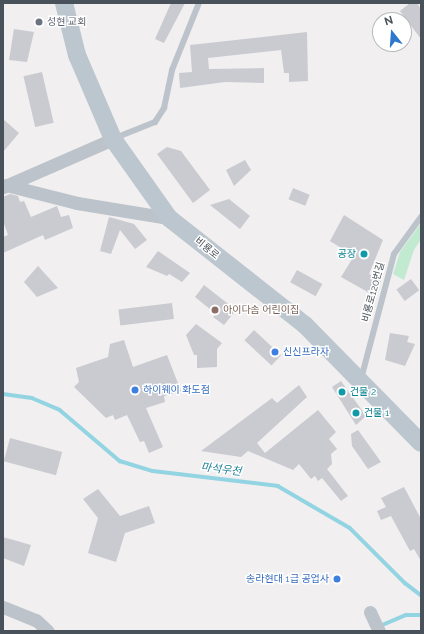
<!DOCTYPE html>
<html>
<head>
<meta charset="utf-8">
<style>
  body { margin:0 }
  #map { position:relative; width:424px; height:634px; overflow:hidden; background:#f1efef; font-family:Raleway,"Noto Sans KR",sans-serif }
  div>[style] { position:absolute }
  .green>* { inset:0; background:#c2ead0 }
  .stream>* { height:3.5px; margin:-1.75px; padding:0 1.75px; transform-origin:1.75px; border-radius:1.75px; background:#93d4e2 }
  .building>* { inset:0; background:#c9cbd1; transform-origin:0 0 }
  .lane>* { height:6px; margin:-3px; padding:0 3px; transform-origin:3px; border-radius:3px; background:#bcc3ca }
  .street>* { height:13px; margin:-6.5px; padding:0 6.5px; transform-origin:6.5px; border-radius:6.5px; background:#bcc3ca }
  .secondary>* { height:18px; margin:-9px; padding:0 9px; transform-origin:9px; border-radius:9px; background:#bcc6ce }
  .dots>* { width:11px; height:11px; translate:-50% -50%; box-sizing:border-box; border:2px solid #fff; border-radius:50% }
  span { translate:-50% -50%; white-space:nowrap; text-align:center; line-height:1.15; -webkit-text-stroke:3px #fff; paint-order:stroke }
  .worship-label { font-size:10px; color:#5b616d }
  .left { translate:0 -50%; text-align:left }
  .street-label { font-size:10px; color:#49525a }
  .culture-label { font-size:10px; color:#0d838f }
  .right { translate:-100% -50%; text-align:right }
  .education-label { font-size:10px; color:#785e54 }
  .shop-label { font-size:10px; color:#366cbe }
  .water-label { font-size:11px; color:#1a7e93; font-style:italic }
  .frame { position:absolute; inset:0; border:4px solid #49525a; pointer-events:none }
  .north { position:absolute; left:372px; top:12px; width:40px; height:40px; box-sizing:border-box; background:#fff; border:1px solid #b6babd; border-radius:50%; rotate:343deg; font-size:11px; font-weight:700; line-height:16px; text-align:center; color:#49525a }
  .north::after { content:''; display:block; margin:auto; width:14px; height:18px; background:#2c78ce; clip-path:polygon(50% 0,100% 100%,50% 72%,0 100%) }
</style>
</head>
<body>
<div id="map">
  <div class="green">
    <i style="clip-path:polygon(421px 223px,421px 239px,414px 250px,404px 280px,393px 274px,400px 252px)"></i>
  </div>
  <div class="stream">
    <i style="left:3px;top:394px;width:29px;rotate:8deg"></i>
    <i style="left:32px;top:398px;width:30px;rotate:23deg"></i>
    <i style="left:60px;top:410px;width:79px;rotate:40.4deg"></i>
    <i style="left:120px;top:461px;width:34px;rotate:17deg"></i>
    <i style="left:153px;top:471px;width:126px;rotate:6.8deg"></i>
    <i style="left:278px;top:486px;width:83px;rotate:30.3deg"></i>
    <i style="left:350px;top:528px;width:78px;rotate:45deg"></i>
    <i style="left:405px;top:583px;width:20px;rotate:37deg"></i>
    <i style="left:380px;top:626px;width:28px;rotate:-23deg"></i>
    <i style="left:406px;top:615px;width:15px"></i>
  </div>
  <div class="building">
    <i style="clip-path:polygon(171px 3px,185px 3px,164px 43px,155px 39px)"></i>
    <i style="clip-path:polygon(410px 3px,417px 3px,421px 9px,421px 39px,400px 11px)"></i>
    <i style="clip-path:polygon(14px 29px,34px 32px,27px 62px,9px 60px)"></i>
    <i style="clip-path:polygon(307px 32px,308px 81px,289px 82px,289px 73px,284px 73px,281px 50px,208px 58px,209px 69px,264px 68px,264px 83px,225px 82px,180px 88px,179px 73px,192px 72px,190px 45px)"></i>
    <i style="left:42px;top:72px;width:52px;height:19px;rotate:77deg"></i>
    <i style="clip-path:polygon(3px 119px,19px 133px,3px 152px)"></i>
    <i style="clip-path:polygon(167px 147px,181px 151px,210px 190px,193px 203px,157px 154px)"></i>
    <i style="clip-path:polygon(245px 160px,251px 170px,234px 186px,226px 170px)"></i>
    <i style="left:293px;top:188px;width:18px;height:12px;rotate:22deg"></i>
    <i style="clip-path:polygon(10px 194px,18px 196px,20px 202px,24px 201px,31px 217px,57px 206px,61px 217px,69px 215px,73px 228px,45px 240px,43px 235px,3px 253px,3px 237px,8px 235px,3px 221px,3px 197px)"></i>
    <i style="clip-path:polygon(229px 199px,250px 216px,240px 229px,210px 205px)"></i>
    <i style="clip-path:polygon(344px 215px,383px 240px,369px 274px,381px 281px,373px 295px,341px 277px,354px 256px,330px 241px)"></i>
    <i style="clip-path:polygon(109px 217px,134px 224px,147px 240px,135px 249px,120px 230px,111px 254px,100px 251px)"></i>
    <i style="clip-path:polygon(158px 251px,190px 273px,182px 282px,169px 274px,167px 276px,146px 267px)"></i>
    <i style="clip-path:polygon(38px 266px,58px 288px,37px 297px,24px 282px)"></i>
    <i style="left:297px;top:270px;width:29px;height:14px;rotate:29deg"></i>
    <i style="left:411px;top:279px;width:14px;height:18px;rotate:54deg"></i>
    <i style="clip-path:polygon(204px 285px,236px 310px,224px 325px,213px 317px,216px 314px,195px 297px)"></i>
    <i style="left:172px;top:303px;width:16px;height:54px;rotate:83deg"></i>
    <i style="clip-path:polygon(196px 324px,222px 343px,217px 349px,217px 367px,197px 368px,197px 355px,194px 355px,186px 335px)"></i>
    <i style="left:254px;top:330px;width:37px;height:14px;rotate:43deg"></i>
    <i style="clip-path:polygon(390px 333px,409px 336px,407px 342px,415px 344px,405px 366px,385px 360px)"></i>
    <i style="clip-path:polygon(124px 340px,133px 367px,167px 355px,181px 391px,164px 396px,165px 402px,146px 408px,163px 447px,149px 453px,144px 441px,140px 442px,127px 415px,115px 420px,113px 415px,106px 418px,74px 387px,79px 382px,76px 368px,108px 357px,110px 344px)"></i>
    <i style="clip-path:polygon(341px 381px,366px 416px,356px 425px,332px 387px)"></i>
    <i style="clip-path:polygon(299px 385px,307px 397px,257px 443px,265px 453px,318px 410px,336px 432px,329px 439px,337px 449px,331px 454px,332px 464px,327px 469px,348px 496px,341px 501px,322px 478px,318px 481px,315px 476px,311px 479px,299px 464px,293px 470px,248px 451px,241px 457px,201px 451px,272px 398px,277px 403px)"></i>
    <i style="clip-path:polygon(358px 430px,381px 462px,368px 469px,352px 446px,351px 434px)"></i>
    <i style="left:10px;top:438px;width:54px;height:24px;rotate:15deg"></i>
    <i style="clip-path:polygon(404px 487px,421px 519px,421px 561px,414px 549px,410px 551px,391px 516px,381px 520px,377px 511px,386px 507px,381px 498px)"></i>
    <i style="clip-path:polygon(98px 489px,120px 516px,149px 506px,155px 523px,125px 533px,116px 562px,88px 553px,98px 518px,83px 499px)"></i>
    <i style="clip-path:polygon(3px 537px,31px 545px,24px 566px,3px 558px)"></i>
  </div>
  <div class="lane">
    <i style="left:115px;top:138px;width:43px;rotate:-21.8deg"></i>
    <i style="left:155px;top:122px;width:17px;rotate:-57deg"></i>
    <i style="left:164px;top:108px;width:39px;rotate:-78deg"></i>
    <i style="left:172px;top:70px;width:72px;rotate:-68.1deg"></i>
    <i style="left:361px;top:379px;width:129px;rotate:-75.2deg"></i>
    <i style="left:394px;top:254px;width:46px;rotate:-53.9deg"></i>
  </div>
  <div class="street">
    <i style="left:6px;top:185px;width:73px;rotate:14.2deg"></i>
    <i style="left:77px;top:203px;width:93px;rotate:9.3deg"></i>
    <i style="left:3px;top:187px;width:120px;rotate:-23.6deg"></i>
    <i style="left:3px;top:607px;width:35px;rotate:22deg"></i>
    <i style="left:36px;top:620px;width:16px;rotate:43deg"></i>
    <i style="left:370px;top:612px;width:21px;rotate:65deg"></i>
  </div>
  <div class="secondary">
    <i style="left:64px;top:3px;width:54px;rotate:76deg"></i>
    <i style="left:77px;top:55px;width:91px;rotate:66.8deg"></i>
    <i style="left:113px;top:139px;width:97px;rotate:54.7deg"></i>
    <i style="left:169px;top:218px;width:173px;rotate:38.2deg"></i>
    <i style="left:305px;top:325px;width:165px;rotate:45.5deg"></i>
  </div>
  <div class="dots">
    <i style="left:39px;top:22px;background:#6b7280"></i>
    <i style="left:364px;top:254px;background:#0f9aa8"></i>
    <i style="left:215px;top:310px;background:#8d6e63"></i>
    <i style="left:275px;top:352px;background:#3f7fe0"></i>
    <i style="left:135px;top:390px;background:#3f7fe0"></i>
    <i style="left:342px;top:392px;background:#0f9aa8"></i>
    <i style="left:356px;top:413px;background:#0f9aa8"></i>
    <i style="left:337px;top:579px;background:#3f7fe0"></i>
  </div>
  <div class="worship-label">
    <span class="left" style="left:47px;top:22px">성현 교회</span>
  </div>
  <div class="street-label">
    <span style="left:207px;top:248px;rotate:39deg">비룡로</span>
    <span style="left:373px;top:292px;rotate:-75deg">비룡로120번길</span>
  </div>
  <div class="culture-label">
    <span class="right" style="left:356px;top:254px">공장</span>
    <span class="left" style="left:350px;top:392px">건물 2</span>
    <span class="left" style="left:364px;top:413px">건물 1</span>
  </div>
  <div class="education-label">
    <span class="left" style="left:223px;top:310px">아이다솜 어린이집</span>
  </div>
  <div class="shop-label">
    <span class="left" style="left:283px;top:352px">신신프라자</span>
    <span class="left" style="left:143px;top:390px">하이웨이 화도점</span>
    <span class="right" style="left:329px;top:579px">송라현대 1급 공업사</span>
  </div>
  <div class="water-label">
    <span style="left:221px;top:470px;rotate:7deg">마석우천</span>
  </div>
  <div class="frame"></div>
  <div class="north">N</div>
</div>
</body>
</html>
